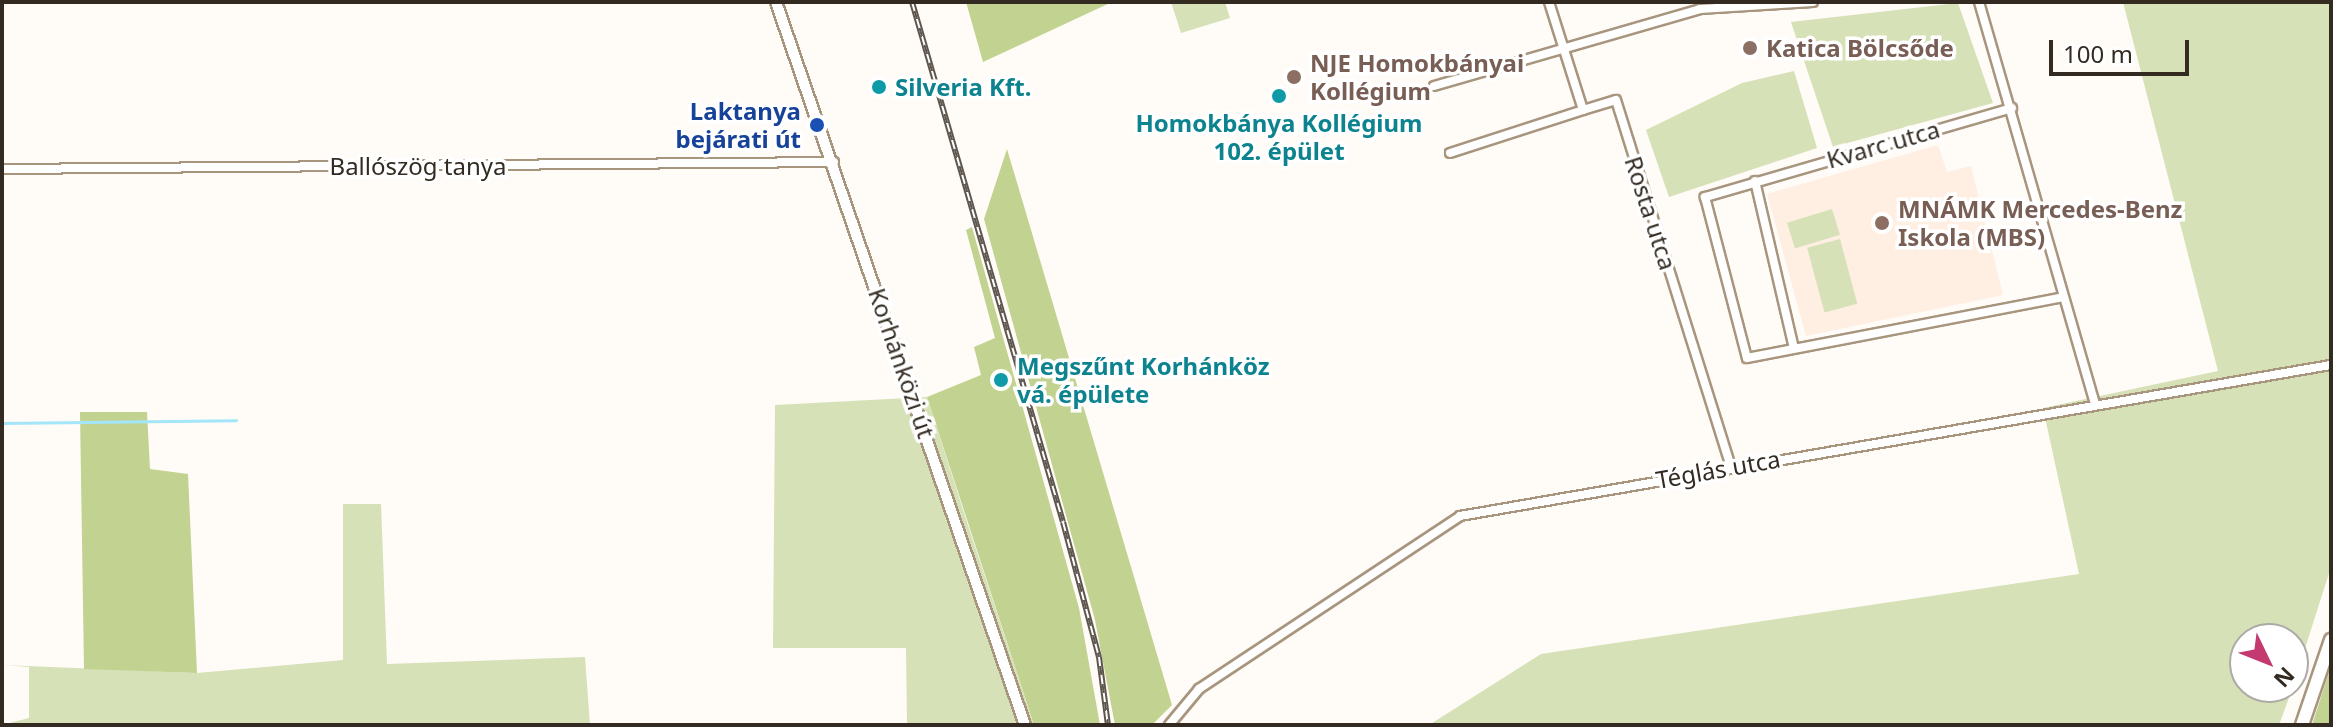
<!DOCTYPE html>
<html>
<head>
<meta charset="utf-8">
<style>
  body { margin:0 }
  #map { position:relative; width:2333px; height:727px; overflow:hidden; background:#fffbf6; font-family:"Noto Sans",sans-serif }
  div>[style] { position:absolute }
  .education>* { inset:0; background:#ffeee2 }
  .green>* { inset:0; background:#d6e1b7; transform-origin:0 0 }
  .forest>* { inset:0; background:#c2d290 }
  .stream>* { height:3px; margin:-1.5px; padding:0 1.5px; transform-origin:1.5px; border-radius:1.5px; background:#a4e6f9 }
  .roads { filter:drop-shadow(2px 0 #a8957e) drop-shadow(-2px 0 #a8957e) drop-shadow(0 2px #a8957e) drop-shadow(0 -2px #a8957e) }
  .minor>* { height:8px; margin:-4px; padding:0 4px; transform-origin:4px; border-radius:4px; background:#fff }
  .tertiary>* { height:10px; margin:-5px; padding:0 5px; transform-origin:5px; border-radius:5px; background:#fff }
  .primary>* { height:12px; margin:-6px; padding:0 6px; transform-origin:6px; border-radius:6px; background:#fff }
  .rail>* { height:6px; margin-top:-3px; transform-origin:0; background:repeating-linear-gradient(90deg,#fff 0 9px,#5d564e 0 18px); box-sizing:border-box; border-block:2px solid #5d564e }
  .dots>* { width:22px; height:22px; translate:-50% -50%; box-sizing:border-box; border:4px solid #fff; border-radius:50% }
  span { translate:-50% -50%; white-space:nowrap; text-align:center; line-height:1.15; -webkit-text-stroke:7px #fff; paint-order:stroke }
  .education-label { font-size:24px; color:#785e54; font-weight:700 }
  .left { translate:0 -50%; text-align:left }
  .culture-label { font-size:24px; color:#0d838f; font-weight:700 }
  .transit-label { font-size:24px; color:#164399; font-weight:700 }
  .right { translate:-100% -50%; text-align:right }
  .street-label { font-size:24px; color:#332b22 }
  .frame { position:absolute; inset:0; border:4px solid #332b22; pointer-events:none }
  .north { position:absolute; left:2229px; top:623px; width:80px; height:80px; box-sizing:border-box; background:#fff; border:2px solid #adaaa7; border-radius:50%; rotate:133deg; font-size:22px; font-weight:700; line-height:32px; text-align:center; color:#332b22 }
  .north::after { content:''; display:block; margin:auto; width:28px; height:36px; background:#c43970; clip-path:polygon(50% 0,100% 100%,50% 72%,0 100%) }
  .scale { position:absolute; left:2049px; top:40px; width:140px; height:36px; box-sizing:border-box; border:4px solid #332b22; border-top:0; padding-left:10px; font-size:24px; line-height:28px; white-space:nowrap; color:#332b22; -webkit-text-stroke:6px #fff; paint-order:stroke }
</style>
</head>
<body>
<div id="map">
  <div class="education">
    <i style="clip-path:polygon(1938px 145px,1947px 172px,1971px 166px,2003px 295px,1806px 336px,1767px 194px)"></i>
  </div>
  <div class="green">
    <i style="clip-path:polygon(1171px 2px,1225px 2px,1230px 18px,1181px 33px)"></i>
    <i style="clip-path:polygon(2123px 2px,2331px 2px,2331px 567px,2293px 686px,2293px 639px,2245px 639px,2245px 687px,2293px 687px,2279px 725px,1429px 725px,1541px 654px,2079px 574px,2043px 408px,2218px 371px)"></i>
    <i style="clip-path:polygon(1958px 3px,1993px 103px,1833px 147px,1791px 22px)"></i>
    <i style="clip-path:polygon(1794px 71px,1817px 148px,1669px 197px,1646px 130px,1742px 83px)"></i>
    <i style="left:1832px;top:209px;width:27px;height:47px;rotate:73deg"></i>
    <i style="left:1840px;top:239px;width:67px;height:34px;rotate:75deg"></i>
    <i style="clip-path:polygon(927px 397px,967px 522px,1034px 725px,907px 725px,906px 648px,773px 648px,775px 405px)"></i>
    <i style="clip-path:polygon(343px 504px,381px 504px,387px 664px,585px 657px,590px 725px,2px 725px,29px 718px,29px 667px,2px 665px,197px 673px,343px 660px)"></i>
  </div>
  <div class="forest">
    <i style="clip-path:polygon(966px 2px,1112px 2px,983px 62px)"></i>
    <i style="clip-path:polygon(1007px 149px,1172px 705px,1152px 725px,1115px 725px,1095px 620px,984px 219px)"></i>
    <i style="clip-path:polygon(972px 227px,1079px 608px,1100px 725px,1034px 725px,927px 397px,981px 375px,974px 347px,995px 338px,966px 230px)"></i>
    <i style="clip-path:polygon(80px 412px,147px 412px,150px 469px,188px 474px,197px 673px,84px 669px)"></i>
    <i style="clip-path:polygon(2331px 666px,2331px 725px,2312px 725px)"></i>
  </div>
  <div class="stream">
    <i style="left:2px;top:423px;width:234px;rotate:-0.7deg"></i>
  </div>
  <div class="roads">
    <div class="minor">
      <i style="left:1549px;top:2px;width:113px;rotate:72.5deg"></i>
      <i style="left:1583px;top:110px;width:34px;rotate:-17deg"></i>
      <i style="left:1616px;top:100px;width:384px;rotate:72.6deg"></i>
      <i style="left:1979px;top:2px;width:419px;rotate:73.9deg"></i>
      <i style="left:1434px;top:86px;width:277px;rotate:-16.1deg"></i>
      <i style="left:1700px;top:9px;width:113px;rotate:-3.5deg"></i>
      <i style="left:2012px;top:108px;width:320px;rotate:163.8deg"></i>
      <i style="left:1705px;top:197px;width:166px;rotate:75.4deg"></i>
      <i style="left:1747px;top:358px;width:322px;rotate:-10.9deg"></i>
      <i style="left:1450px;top:153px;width:140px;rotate:-17.9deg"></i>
      <i style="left:2px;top:169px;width:832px;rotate:-0.48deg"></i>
      <i style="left:1755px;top:181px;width:171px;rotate:76.9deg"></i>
      <i style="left:1169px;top:725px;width:47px;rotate:-50.2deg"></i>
      <i style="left:1199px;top:689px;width:313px;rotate:-33.5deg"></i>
      <i style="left:1460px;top:516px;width:884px;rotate:-9.84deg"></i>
    </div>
    <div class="tertiary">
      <i style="left:776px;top:2px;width:765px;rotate:71deg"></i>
    </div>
    <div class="primary">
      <i style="left:2302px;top:725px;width:90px;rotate:-71.2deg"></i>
    </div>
  </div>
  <div class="rail">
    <i style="left:912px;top:2px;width:541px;rotate:73.81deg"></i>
    <i style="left:1063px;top:522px;width:140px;rotate:75.1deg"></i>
    <i style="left:1099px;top:657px;width:69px;rotate:82.5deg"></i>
  </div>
  <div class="dots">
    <i style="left:1750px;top:48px;background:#8d6e63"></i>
    <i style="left:1294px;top:77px;background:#8d6e63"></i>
    <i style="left:879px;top:87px;background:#0f9aa8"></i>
    <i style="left:1279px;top:96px;background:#0f9aa8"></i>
    <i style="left:817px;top:125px;background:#1a4fb4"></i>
    <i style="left:1882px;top:223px;background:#8d6e63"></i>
    <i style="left:1001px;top:380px;background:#0f9aa8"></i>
  </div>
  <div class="education-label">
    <span class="left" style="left:1766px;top:48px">Katica Bölcsőde</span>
    <span class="left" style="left:1310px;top:77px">NJE Homokbányai<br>Kollégium</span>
    <span class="left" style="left:1898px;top:223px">MNÁMK Mercedes-Benz<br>Iskola (MBS)</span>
  </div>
  <div class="culture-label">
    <span class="left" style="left:895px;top:87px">Silveria Kft.</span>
    <span style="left:1279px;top:137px">Homokbánya Kollégium<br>102. épület</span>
    <span class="left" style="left:1017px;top:380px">Megszűnt Korhánköz<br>vá. épülete</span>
  </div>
  <div class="transit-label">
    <span class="right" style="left:801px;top:125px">Laktanya<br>bejárati út</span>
  </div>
  <div class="street-label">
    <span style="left:1883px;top:144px;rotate:-16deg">Kvarc utca</span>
    <span style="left:418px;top:166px">Ballószög tanya</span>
    <span style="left:1651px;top:213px;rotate:72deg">Rosta utca</span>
    <span style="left:902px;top:363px;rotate:71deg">Korhánközi út</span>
    <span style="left:1718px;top:469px;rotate:-10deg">Téglás utca</span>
  </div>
  <div class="frame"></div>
  <div class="north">N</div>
  <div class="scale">100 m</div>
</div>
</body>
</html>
